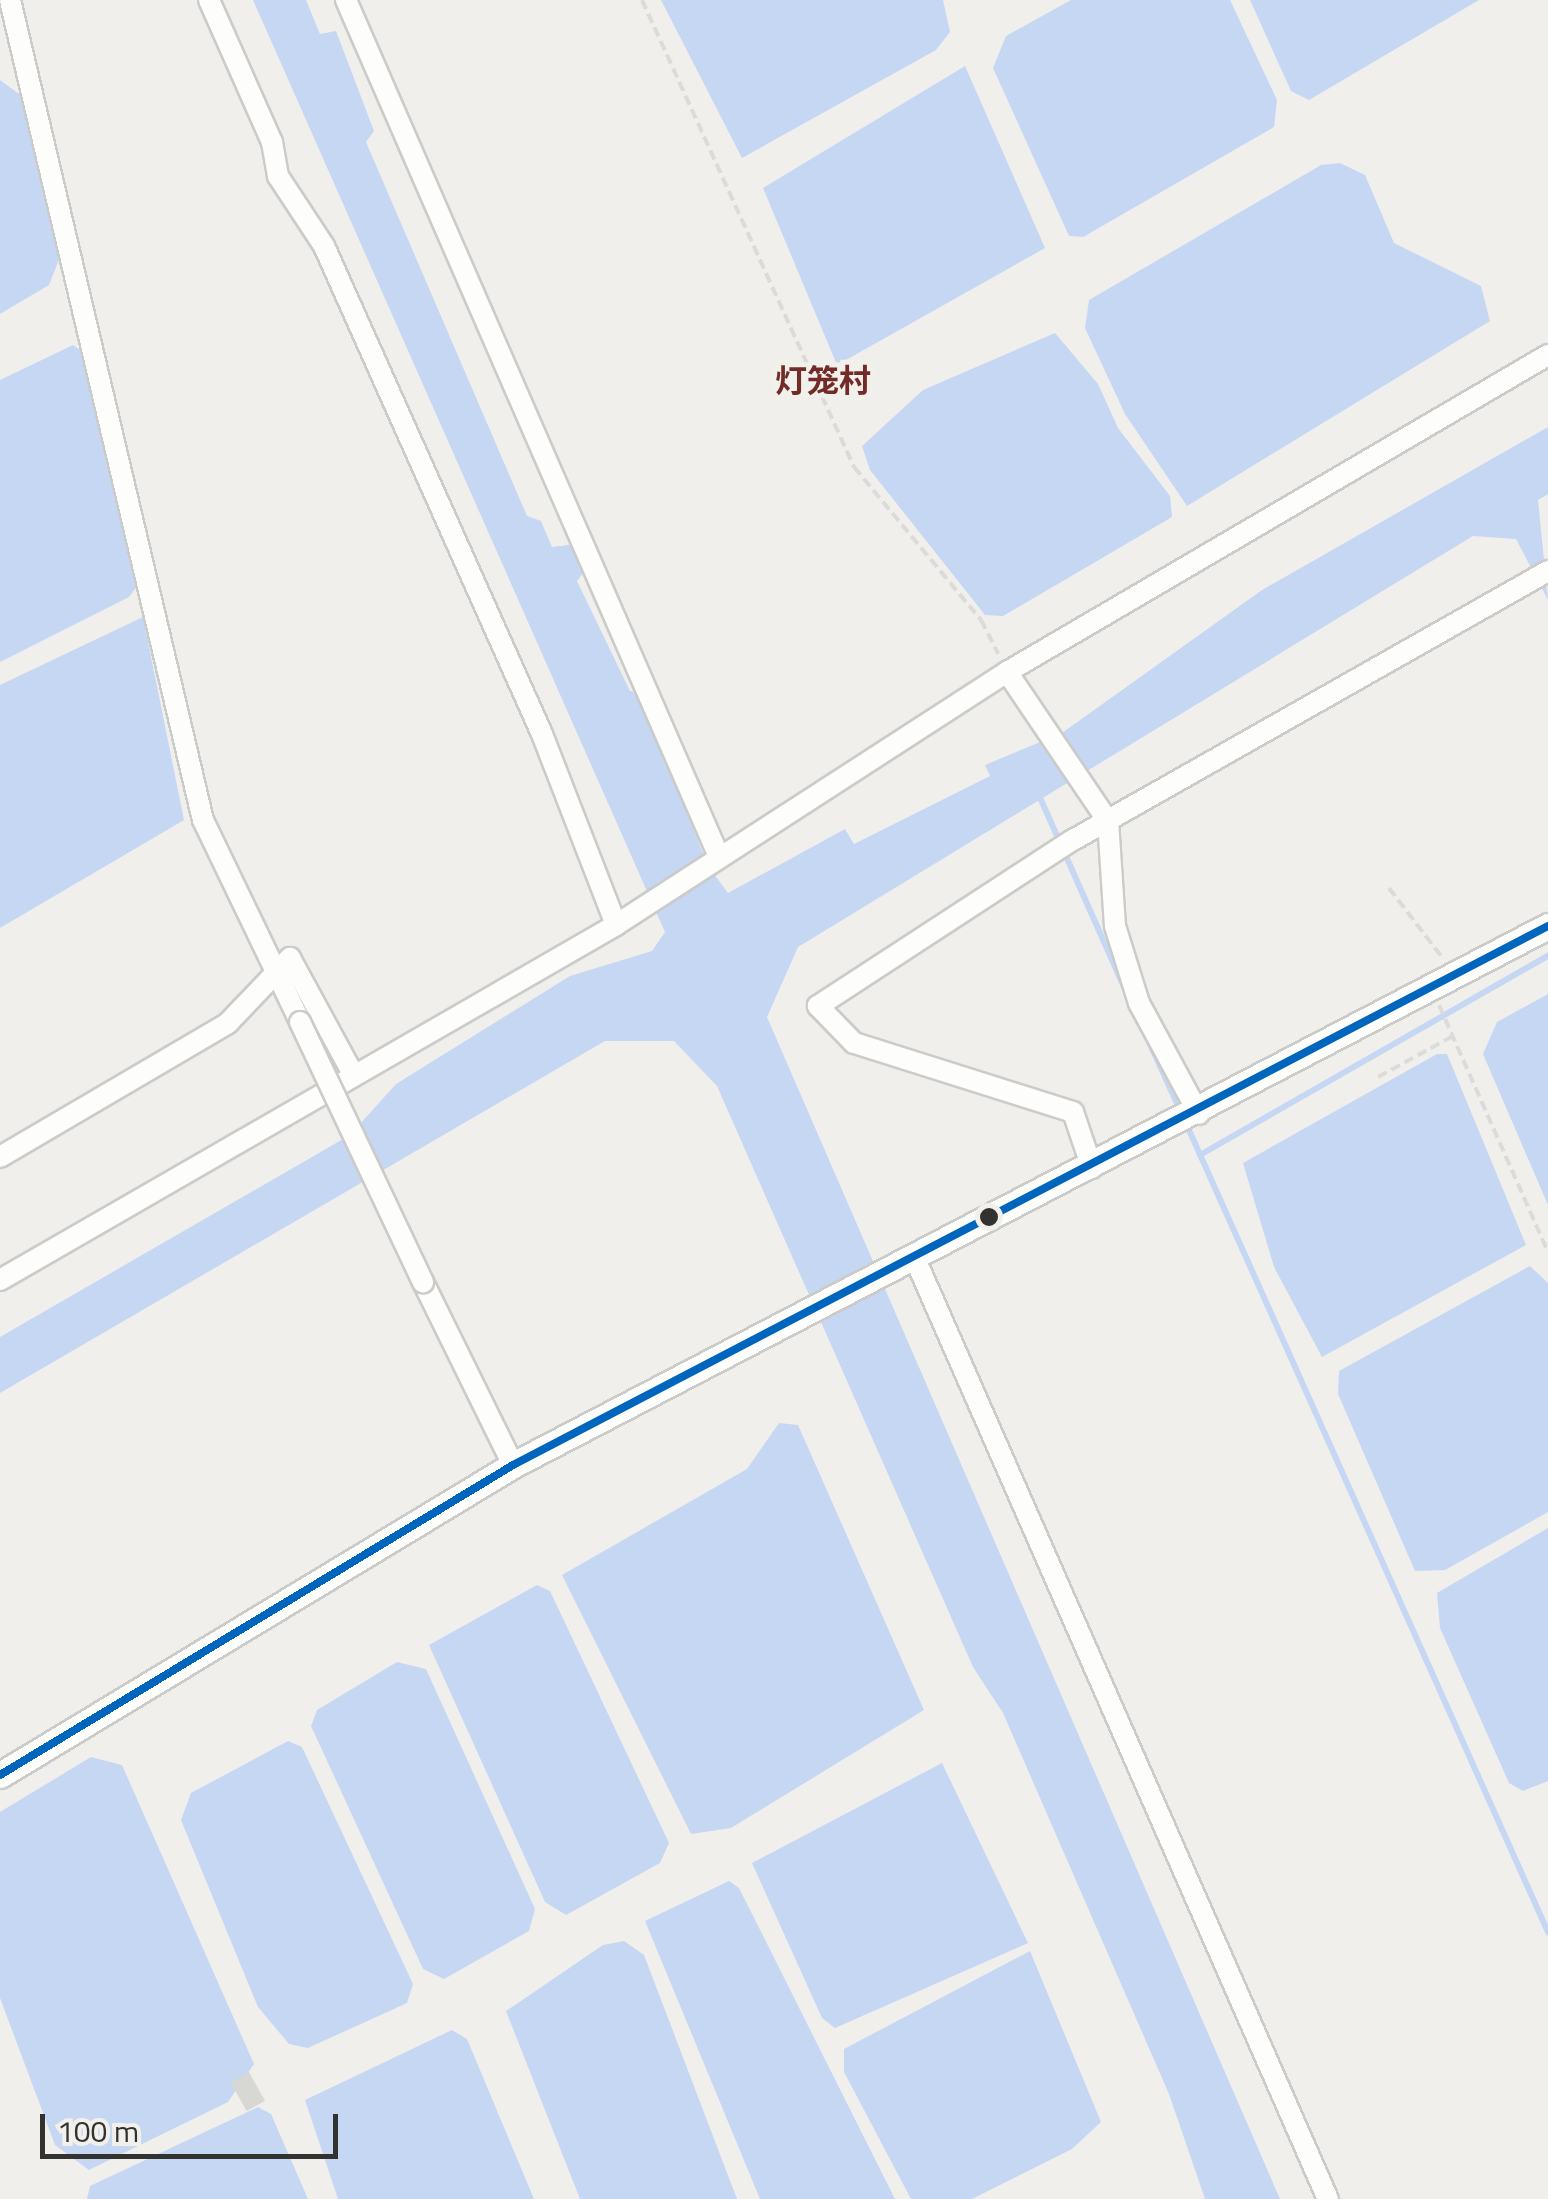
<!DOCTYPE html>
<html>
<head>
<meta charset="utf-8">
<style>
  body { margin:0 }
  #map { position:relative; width:1548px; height:2199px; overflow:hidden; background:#f0efec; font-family:"Titillium Web","Noto Sans SC",sans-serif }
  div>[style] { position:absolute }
  .water>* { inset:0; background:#c6d7f4 }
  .stream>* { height:6px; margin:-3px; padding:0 3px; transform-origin:3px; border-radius:3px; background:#c6d7f4 }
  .building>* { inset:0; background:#d7d7d4; transform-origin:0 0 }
  .path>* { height:4px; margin-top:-2px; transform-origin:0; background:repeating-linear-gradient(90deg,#dcdbdb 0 10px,transparent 0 15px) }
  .roads { filter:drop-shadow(2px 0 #cbcbc9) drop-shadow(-2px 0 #cbcbc9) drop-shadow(0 2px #cbcbc9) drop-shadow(0 -2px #cbcbc9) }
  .minor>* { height:20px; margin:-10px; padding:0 10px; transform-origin:10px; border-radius:10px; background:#fdfdfc }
  .tertiary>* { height:25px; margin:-12.5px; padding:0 12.5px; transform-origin:12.5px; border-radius:12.5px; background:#fdfdfc }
  .bridges { filter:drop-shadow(2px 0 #cbcbc9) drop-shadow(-2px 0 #cbcbc9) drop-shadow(0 2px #cbcbc9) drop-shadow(0 -2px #cbcbc9) }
  .minor-bridge>* { height:20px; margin:-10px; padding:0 10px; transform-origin:10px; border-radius:10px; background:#fdfdfc }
  .bus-1>* { height:8px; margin:-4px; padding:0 4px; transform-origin:4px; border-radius:4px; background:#0065bd }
  .dots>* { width:28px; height:28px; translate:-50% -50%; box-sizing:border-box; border:5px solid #f1f0eb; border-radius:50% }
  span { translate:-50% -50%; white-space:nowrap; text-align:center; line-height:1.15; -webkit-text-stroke:10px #f1f0eb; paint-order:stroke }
  .quarter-label { font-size:32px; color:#722b29; font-weight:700 }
  .scale { position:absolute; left:40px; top:2114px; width:298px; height:45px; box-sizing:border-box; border:5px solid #323230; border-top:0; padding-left:12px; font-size:30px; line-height:35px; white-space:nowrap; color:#323230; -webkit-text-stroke:8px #f1f0eb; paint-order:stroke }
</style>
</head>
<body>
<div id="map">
  <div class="water">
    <i style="clip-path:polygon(253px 0,306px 0,320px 34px,336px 31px,374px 131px,366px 142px,527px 516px,541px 521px,552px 547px,584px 543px,589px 565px,577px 581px,630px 691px,640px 693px,708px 866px,728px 893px,845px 829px,854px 844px,990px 776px,985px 765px,1062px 733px,1262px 590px,1548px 427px,1548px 494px,1538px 500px,1548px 600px,1516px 539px,1473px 536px,798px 947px,767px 1017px,1280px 2199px,1205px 2199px,1169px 2094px,1003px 1713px,973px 1667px,717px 1086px,674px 1041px,605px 1041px,0 1393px,0 1337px,350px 1135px,396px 1084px,570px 976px,652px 951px,665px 932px)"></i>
    <i style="clip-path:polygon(661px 0,943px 0,950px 32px,936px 50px,742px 158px)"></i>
    <i style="clip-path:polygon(1071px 0,1230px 0,1277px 100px,1274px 127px,1083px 237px,1069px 236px,993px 68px,1006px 36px)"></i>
    <i style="clip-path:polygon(1250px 0,1479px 0,1309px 100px,1291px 91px)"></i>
    <i style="clip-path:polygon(965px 66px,1045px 248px,837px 365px,763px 188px)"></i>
    <i style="clip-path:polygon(0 80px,23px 97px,60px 257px,49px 285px,0 314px)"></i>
    <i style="clip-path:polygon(1340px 163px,1365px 175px,1394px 243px,1481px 286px,1490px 321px,1187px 506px,1125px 414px,1085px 328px,1089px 300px,1321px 165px)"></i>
    <i style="clip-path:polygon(1055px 333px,1098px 384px,1118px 428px,1170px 496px,1172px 517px,1003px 616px,985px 615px,870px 470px,862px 446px,923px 390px)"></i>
    <i style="clip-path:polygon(73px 345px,83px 352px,140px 582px,129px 597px,0 662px,0 380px)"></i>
    <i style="clip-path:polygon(143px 617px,184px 820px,0 928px,0 685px)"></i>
    <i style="clip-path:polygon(1548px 994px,1548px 1205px,1483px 1054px,1497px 1022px)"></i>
    <i style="clip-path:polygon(1437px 1054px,1447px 1054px,1526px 1245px,1322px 1357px,1274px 1267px,1243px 1163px)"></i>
    <i style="clip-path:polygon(1530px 1266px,1548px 1283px,1548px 1512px,1445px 1570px,1415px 1571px,1338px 1394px,1339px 1371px)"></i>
    <i style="clip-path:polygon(779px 1423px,798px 1425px,924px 1710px,731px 1828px,691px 1834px,562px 1575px,747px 1469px)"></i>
    <i style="clip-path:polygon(1548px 1528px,1548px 1781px,1523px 1791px,1509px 1783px,1440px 1628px,1437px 1593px)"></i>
    <i style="clip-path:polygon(537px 1585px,550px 1591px,669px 1843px,660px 1863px,566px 1915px,545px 1902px,429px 1645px)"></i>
    <i style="clip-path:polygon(397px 1662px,426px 1669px,535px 1909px,529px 1931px,444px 1979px,423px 1969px,311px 1726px,317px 1710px)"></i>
    <i style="clip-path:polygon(288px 1741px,302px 1747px,413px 1984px,407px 2003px,308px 2048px,289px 2044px,258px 2007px,181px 1820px,191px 1793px)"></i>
    <i style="clip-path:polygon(91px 1757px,122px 1765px,254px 2064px,228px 2102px,89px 2170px,55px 2145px,0 1998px,0 1812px)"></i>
    <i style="clip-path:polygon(942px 1763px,1028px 1943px,835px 2028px,822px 2018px,752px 1863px)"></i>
    <i style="clip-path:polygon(729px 1881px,739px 1888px,895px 2199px,760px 2199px,645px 1921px)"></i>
    <i style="clip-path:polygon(624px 1941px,644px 1955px,737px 2199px,580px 2199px,506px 2011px,603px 1945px)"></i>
    <i style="clip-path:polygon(1030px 1951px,1101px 2122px,1072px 2149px,972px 2199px,911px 2199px,844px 2072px,844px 2049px)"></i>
    <i style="clip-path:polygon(452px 2030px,467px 2039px,534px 2199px,338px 2199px,305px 2100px)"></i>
    <i style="clip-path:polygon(258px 2107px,271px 2114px,308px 2199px,87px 2199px,90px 2186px)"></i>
  </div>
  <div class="stream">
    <i style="left:1038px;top:793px;width:212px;rotate:66.1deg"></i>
    <i style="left:1150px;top:1044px;width:72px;rotate:65.6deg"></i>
    <i style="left:1185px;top:1121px;width:889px;rotate:65.89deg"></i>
    <i style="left:1200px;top:1155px;width:401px;rotate:-29.8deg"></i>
  </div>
  <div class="building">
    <i style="left:249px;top:2072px;width:33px;height:21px;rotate:61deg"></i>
  </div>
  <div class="path">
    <i style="left:642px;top:0;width:513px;rotate:65.58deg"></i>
    <i style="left:854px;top:467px;width:199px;rotate:50.3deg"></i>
    <i style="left:981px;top:620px;width:38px;rotate:63deg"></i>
    <i style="left:1389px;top:888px;width:86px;rotate:52.6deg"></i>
    <i style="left:1439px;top:1005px;width:270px;rotate:66.2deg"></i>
    <i style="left:1378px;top:1077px;width:85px;rotate:-28.7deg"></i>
  </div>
  <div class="roads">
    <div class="minor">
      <i style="left:10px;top:0;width:842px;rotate:76.76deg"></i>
      <i style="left:203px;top:820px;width:224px;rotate:64.3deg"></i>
      <i style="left:209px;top:0;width:155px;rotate:66.1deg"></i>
      <i style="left:272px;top:142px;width:35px;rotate:80deg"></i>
      <i style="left:278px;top:176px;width:84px;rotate:56.7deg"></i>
      <i style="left:324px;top:246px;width:534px;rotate:65.93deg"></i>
      <i style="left:542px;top:734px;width:205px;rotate:68.8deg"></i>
      <i style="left:346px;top:0;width:929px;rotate:66.47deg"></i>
      <i style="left:1007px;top:672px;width:180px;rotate:55.9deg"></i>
      <i style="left:1108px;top:821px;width:105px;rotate:86.2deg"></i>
      <i style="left:1115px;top:926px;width:81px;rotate:72.7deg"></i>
      <i style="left:1139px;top:1003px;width:126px;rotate:61.6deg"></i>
      <i style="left:0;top:1157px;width:264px;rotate:-30.4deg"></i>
      <i style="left:228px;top:1023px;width:90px;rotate:-46.4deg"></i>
      <i style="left:290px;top:958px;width:134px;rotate:61.5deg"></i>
      <i style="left:1092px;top:1168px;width:59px;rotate:-108.7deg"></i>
      <i style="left:1073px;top:1112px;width:230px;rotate:-162.5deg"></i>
      <i style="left:854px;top:1043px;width:52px;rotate:-134.2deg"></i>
      <i style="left:818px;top:1006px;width:304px;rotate:-33.1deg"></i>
      <i style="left:1073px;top:840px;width:546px;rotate:-29.52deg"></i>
      <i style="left:916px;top:1261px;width:1024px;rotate:66.29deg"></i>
      <i style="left:0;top:1280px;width:711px;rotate:-29.95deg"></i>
      <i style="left:616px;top:925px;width:466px;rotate:-32.9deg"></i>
      <i style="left:1007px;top:672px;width:627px;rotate:-30.37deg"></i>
      <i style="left:423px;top:1282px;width:204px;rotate:63.8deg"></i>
    </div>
    <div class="tertiary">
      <i style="left:0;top:1775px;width:599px;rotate:-31.14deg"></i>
      <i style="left:513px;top:1465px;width:1167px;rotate:-27.51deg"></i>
    </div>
  </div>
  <div class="bridges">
    <div class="minor-bridge">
      <i style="left:300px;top:1022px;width:288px;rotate:64.7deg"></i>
    </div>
  </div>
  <div class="bus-1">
    <i style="left:0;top:1775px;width:599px;rotate:-31.14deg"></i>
    <i style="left:513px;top:1465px;width:1167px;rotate:-27.51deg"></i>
  </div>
  <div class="dots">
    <i style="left:989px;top:1217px;background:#323230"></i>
  </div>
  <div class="quarter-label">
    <span style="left:823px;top:380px">灯笼村</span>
  </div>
  <div class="scale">100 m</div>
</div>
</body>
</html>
